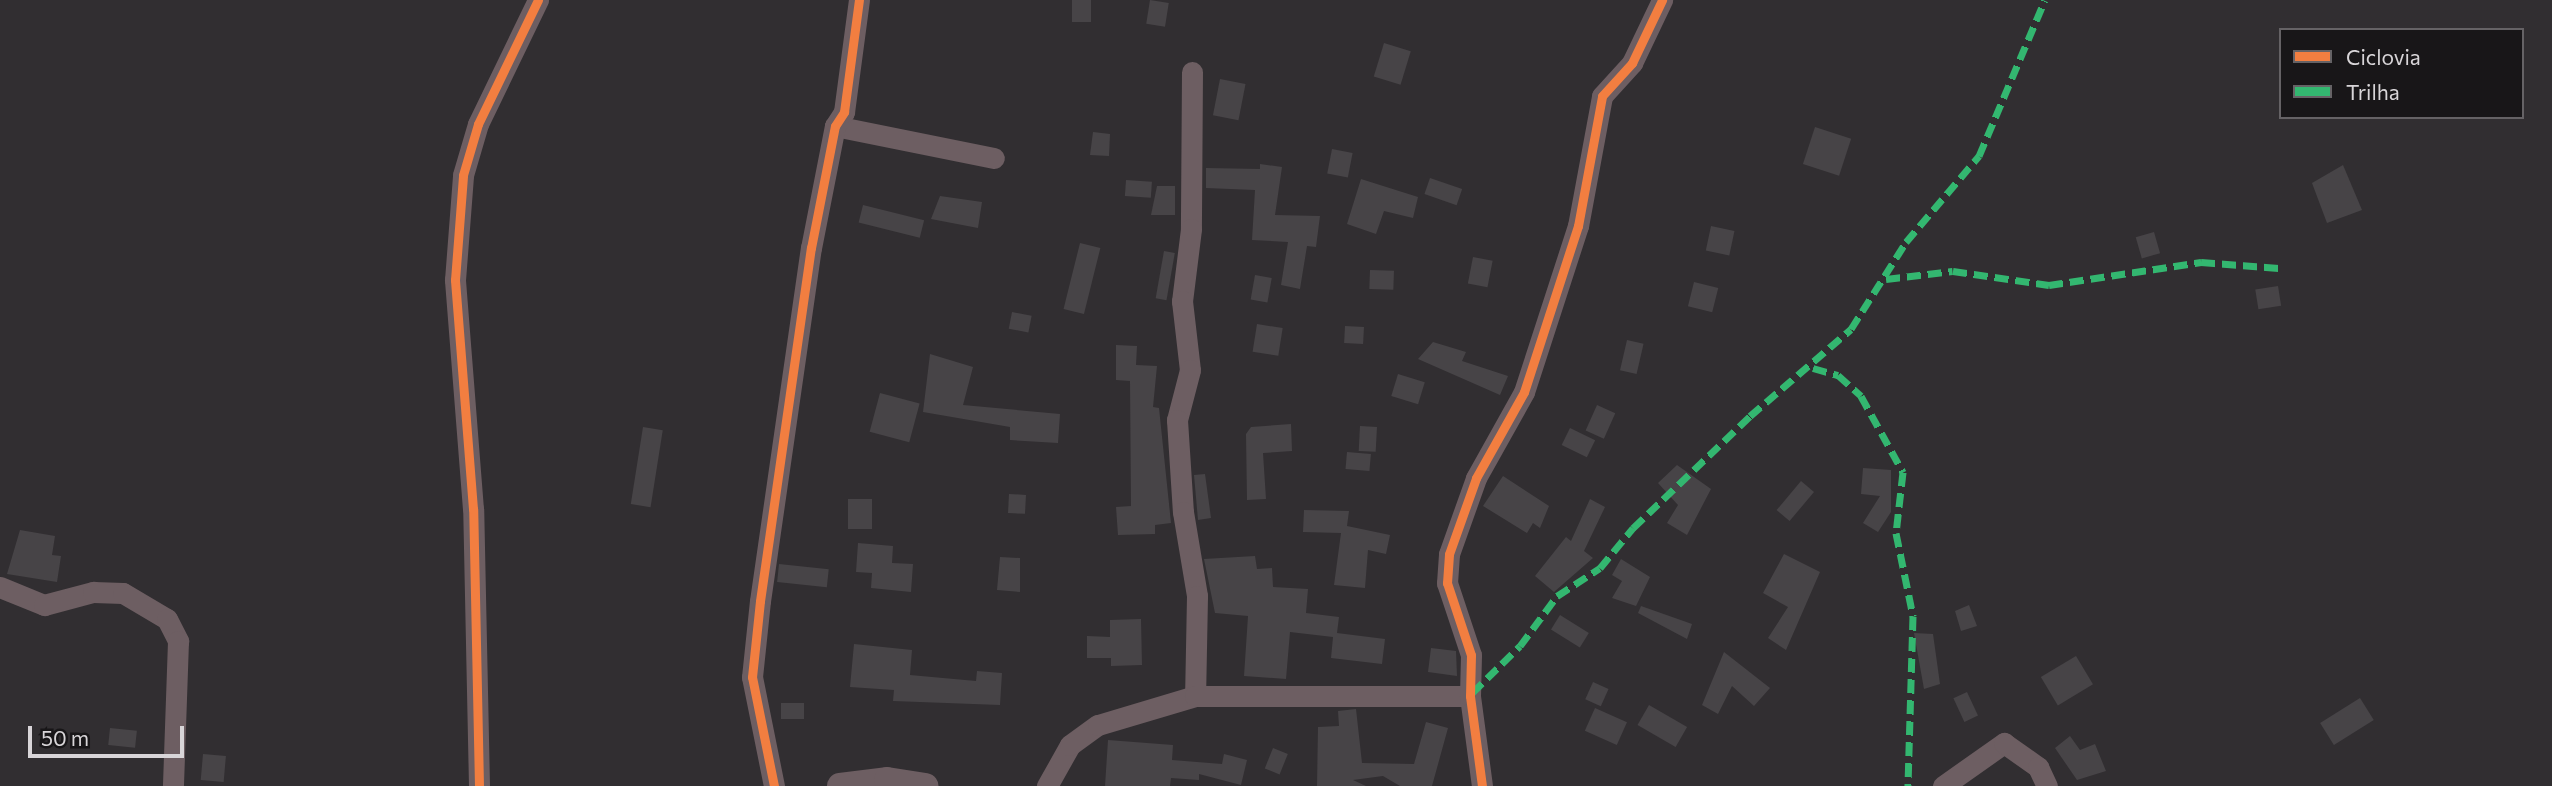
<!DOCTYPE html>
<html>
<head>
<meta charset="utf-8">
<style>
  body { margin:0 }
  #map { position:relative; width:2552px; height:786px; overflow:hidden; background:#312e31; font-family:Commissioner,sans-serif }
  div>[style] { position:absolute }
  .building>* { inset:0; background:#474447; transform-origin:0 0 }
  .minor>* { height:21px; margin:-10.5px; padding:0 10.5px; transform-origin:10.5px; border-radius:10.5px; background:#6d5e62 }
  .tertiary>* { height:26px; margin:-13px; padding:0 13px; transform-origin:13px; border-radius:13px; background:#6d5e62 }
  .quiet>* { height:7px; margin-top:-3.5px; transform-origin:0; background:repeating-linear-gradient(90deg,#33b770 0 14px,transparent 0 21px) }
  .cycleway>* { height:9px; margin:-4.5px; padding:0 4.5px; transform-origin:4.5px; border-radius:4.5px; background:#f27e40 }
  span { translate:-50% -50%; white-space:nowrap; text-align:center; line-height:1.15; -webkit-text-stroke:5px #181618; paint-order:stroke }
  .legend { position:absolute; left:2279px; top:28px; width:245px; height:91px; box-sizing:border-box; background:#181618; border:2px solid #656265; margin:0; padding:9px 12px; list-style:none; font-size:21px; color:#d8d5d8 }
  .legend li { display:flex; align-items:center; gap:14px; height:35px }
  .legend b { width:35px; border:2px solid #656265 }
  .scale { position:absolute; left:28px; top:726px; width:156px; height:32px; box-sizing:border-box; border:4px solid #d8d5d8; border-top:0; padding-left:9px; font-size:21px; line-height:24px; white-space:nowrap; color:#d8d5d8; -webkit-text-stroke:5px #181618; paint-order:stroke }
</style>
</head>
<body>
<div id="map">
  <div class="building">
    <i style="left:1072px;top:0;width:19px;height:22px"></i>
    <i style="left:1150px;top:0;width:19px;height:24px;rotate:9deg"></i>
    <i style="left:1384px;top:43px;width:28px;height:35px;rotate:17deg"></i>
    <i style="left:1220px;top:79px;width:26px;height:37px;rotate:11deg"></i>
    <i style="left:1815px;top:127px;width:38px;height:39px;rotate:18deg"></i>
    <i style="clip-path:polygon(1093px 132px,1110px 134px,1109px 156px,1090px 155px)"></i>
    <i style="left:1332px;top:149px;width:21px;height:25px;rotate:11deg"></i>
    <i style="clip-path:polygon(1260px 164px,1282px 167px,1275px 215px,1320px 216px,1316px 247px,1307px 246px,1300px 289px,1281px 285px,1288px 242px,1252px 240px,1255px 190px,1206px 188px,1206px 168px,1260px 169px)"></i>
    <i style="clip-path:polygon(2343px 165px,2362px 210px,2327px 223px,2312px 183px)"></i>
    <i style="left:1430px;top:178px;width:34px;height:17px;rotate:19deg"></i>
    <i style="clip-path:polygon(1361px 179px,1418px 197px,1413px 218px,1384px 211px,1376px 234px,1347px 224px)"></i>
    <i style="left:1126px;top:180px;width:26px;height:16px;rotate:4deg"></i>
    <i style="clip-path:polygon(1157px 186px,1175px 186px,1175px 215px,1151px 215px)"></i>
    <i style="clip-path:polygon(940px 196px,982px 202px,978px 228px,931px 219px)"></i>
    <i style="left:863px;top:205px;width:63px;height:18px;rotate:14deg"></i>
    <i style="left:1711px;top:226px;width:24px;height:25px;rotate:12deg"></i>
    <i style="left:2154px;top:232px;width:22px;height:19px;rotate:74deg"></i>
    <i style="left:1080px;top:243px;width:21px;height:68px;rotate:14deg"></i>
    <i style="left:1164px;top:251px;width:11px;height:48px;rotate:10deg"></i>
    <i style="left:1473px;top:257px;width:20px;height:27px;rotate:11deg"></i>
    <i style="left:1370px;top:270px;width:24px;height:19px;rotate:2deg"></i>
    <i style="left:1255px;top:275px;width:17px;height:25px;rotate:10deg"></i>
    <i style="left:1694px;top:282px;width:25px;height:25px;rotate:14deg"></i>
    <i style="left:2278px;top:286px;width:20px;height:23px;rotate:81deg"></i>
    <i style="left:1012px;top:312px;width:20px;height:17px;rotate:11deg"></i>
    <i style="left:1257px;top:324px;width:26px;height:28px;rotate:9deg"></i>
    <i style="left:1345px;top:326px;width:19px;height:17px;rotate:3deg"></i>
    <i style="left:1627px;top:340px;width:17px;height:31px;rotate:13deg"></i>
    <i style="clip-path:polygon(1433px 342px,1466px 352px,1462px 361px,1508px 376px,1500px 395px,1418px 359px)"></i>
    <i style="clip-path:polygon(1116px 345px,1137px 346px,1136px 365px,1157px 366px,1153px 407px,1159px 408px,1171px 523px,1155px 525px,1155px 534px,1118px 535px,1116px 507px,1131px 506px,1130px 381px,1116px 380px)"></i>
    <i style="clip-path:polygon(930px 354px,973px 367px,963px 405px,1060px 414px,1058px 443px,1010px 440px,1010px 427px,923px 412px)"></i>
    <i style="left:1398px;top:374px;width:28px;height:23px;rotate:17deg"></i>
    <i style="left:880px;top:393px;width:41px;height:40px;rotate:15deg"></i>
    <i style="left:1597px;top:405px;width:20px;height:28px;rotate:24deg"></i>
    <i style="clip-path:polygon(1291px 424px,1292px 451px,1263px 453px,1266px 499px,1247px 500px,1246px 434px,1251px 427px)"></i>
    <i style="left:1360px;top:426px;width:17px;height:25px;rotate:3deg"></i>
    <i style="left:643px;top:427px;width:20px;height:78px;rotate:9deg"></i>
    <i style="left:1570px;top:428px;width:28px;height:19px;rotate:26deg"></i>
    <i style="left:1347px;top:452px;width:24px;height:17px;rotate:5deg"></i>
    <i style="clip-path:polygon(1677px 465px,1711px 489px,1687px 535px,1667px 523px,1678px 505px,1658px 483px)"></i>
    <i style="clip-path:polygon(1863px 468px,1891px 470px,1891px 512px,1878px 532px,1863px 523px,1880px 496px,1861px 494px)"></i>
    <i style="clip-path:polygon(1205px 474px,1211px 518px,1198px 520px,1194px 475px)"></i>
    <i style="clip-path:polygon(1503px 476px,1549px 506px,1540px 528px,1533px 523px,1527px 533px,1483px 506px)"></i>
    <i style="left:1801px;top:481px;width:17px;height:38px;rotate:40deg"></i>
    <i style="left:1009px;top:494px;width:17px;height:19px;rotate:3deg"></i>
    <i style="left:848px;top:499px;width:24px;height:30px"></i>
    <i style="clip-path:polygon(1590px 499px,1605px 507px,1584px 551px,1593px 558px,1554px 592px,1535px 576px,1566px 537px,1571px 541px)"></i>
    <i style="clip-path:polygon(1304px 510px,1349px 511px,1347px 526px,1390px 535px,1386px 554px,1368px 550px,1365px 588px,1334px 585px,1341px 533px,1303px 532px)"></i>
    <i style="clip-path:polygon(20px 530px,55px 536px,52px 555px,61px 556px,57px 582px,7px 574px)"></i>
    <i style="clip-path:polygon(858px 543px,893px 546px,892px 563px,913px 564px,911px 592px,871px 588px,872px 573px,856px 572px)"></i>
    <i style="clip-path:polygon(1784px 554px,1820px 572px,1786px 650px,1768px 638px,1788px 607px,1763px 593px)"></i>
    <i style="clip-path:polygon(1255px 556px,1257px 569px,1272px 568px,1273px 587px,1308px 589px,1306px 613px,1339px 617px,1337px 633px,1385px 639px,1382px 664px,1331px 658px,1333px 637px,1290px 632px,1286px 679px,1244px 676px,1248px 616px,1215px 613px,1204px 559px)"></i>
    <i style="clip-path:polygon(1000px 557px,1020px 558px,1020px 592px,997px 590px)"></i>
    <i style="clip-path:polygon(1621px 559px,1650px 577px,1636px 606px,1612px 598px,1622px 581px,1612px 575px)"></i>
    <i style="left:779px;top:564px;width:50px;height:18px;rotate:6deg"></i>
    <i style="clip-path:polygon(1969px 605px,1977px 626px,1961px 631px,1955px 611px)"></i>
    <i style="clip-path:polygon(1641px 606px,1692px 624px,1687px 639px,1638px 613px)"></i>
    <i style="left:1560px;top:615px;width:34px;height:17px;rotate:32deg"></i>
    <i style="clip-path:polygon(1141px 619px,1142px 665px,1111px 666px,1111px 658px,1087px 658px,1087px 636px,1110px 637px,1110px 620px)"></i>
    <i style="clip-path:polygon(1914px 633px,1933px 634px,1940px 684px,1924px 689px)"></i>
    <i style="clip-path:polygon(854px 644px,912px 650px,910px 675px,976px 681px,977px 671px,1002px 673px,1000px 705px,893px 701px,894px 690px,850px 687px)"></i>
    <i style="clip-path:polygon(1431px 648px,1456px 651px,1457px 676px,1428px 672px)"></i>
    <i style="clip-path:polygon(1724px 652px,1770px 688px,1754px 706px,1732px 686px,1718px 714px,1702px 705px)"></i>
    <i style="left:2076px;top:656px;width:33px;height:41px;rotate:59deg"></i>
    <i style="left:1593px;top:682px;width:17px;height:19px;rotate:24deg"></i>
    <i style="left:1967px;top:692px;width:26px;height:15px;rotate:65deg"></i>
    <i style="left:2360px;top:698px;width:26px;height:47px;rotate:58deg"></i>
    <i style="left:781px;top:703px;width:23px;height:16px"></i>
    <i style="left:1649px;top:705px;width:44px;height:23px;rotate:30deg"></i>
    <i style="left:1595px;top:708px;width:35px;height:25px;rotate:24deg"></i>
    <i style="clip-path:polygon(1356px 709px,1362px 763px,1414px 764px,1426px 722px,1448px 728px,1432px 786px,1400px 786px,1383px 776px,1353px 780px,1366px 786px,1317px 786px,1318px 727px,1339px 726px,1338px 711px)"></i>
    <i style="left:110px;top:728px;width:27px;height:17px;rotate:6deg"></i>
    <i style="clip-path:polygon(2070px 736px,2080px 750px,2095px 744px,2106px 771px,2077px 780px,2055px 748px)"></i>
    <i style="clip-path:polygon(1108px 740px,1173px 745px,1172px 760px,1222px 764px,1224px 754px,1247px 760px,1241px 785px,1199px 774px,1199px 780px,1171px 778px,1170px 786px,1105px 786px)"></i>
    <i style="left:1273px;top:748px;width:16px;height:22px;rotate:22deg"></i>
    <i style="left:203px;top:754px;width:23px;height:26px;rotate:5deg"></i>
  </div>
  <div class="minor">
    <i style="left:1192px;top:72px;width:157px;rotate:90.4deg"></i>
    <i style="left:1191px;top:229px;width:73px;rotate:97.1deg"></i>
    <i style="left:1182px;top:301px;width:69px;rotate:83.4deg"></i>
    <i style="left:1190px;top:370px;width:52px;rotate:104.6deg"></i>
    <i style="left:1177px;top:420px;width:92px;rotate:86.3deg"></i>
    <i style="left:1183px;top:512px;width:85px;rotate:80.5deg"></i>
    <i style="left:1197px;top:596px;width:100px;rotate:91.1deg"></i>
    <i style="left:835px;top:126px;width:162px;rotate:11.4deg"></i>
    <i style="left:0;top:587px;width:48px;rotate:22.2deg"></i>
    <i style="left:44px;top:605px;width:51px;rotate:-14.9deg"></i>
    <i style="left:93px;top:592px;width:30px;rotate:2deg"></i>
    <i style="left:123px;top:593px;width:51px;rotate:30.6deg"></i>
    <i style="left:167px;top:619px;width:25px;rotate:63deg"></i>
    <i style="left:178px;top:641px;width:145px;rotate:92deg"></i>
    <i style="left:479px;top:786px;width:277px;rotate:-91.2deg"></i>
    <i style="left:473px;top:509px;width:230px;rotate:-94.5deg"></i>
    <i style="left:455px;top:280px;width:105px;rotate:-85.6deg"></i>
    <i style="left:463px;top:175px;width:53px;rotate:-73.6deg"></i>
    <i style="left:478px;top:124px;width:138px;rotate:-64.2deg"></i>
    <i style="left:774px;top:786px;width:111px;rotate:-101.4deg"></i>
    <i style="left:752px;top:677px;width:76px;rotate:-84deg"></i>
    <i style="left:760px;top:601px;width:357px;rotate:-81.8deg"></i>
    <i style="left:811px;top:248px;width:124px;rotate:-78.9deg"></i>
    <i style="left:835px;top:126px;width:17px;rotate:-57deg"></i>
    <i style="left:844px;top:112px;width:113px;rotate:-82.4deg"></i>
    <i style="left:1047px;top:786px;width:47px;rotate:-60.7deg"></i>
    <i style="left:1070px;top:745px;width:34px;rotate:-36deg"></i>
    <i style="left:1098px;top:725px;width:101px;rotate:-16.6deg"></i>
    <i style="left:1195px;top:696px;width:275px"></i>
    <i style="left:1482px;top:786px;width:91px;rotate:-97.6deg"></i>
    <i style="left:1470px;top:696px;width:41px;rotate:-88.6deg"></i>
    <i style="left:1471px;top:655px;width:76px;rotate:-108.4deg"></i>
    <i style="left:1447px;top:583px;width:29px;rotate:-86deg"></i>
    <i style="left:1449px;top:554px;width:81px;rotate:-70.4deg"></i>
    <i style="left:1476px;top:478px;width:98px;rotate:-60.8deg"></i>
    <i style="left:1524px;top:392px;width:175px;rotate:-72deg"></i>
    <i style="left:1578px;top:226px;width:132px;rotate:-79.5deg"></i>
    <i style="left:1602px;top:96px;width:45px;rotate:-47.7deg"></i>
    <i style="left:1632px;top:63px;width:70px;rotate:-64.5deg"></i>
    <i style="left:1943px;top:786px;width:75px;rotate:-35.2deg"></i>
    <i style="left:2004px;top:743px;width:42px;rotate:35.2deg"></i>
    <i style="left:2038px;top:767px;width:21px;rotate:65deg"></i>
  </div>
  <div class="tertiary">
    <i style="left:840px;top:786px;width:47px;rotate:-7.3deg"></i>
    <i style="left:887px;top:780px;width:39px;rotate:9deg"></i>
  </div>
  <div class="quiet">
    <i style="left:1886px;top:279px;width:67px;rotate:-6.8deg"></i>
    <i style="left:1953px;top:271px;width:97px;rotate:8.3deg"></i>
    <i style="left:2049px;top:285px;width:154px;rotate:-8.6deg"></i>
    <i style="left:2201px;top:262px;width:78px;rotate:4.4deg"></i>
    <i style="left:1813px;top:368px;width:26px;rotate:16deg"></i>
    <i style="left:1838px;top:375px;width:31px;rotate:42deg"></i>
    <i style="left:1861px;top:396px;width:87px;rotate:61.1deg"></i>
    <i style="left:1903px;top:472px;width:61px;rotate:96.5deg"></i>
    <i style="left:1896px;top:533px;width:85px;rotate:78.4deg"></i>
    <i style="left:1913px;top:616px;width:170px;rotate:91.7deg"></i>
    <i style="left:1472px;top:693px;width:67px;rotate:-44.4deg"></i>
    <i style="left:1520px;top:646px;width:62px;rotate:-53.5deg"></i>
    <i style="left:1557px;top:596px;width:51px;rotate:-33.1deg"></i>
    <i style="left:1600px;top:568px;width:52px;rotate:-50.5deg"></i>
    <i style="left:1633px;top:528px;width:162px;rotate:-43.7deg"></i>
    <i style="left:1750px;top:416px;width:133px;rotate:-40.7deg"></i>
    <i style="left:1851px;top:329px;width:103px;rotate:-57.7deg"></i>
    <i style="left:1906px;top:242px;width:113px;rotate:-49.7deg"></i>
    <i style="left:1979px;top:156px;width:169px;rotate:-67.1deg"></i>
  </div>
  <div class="cycleway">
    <i style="left:479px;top:786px;width:277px;rotate:-91.2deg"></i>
    <i style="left:473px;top:509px;width:230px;rotate:-94.5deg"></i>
    <i style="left:455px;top:280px;width:105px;rotate:-85.6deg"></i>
    <i style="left:463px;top:175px;width:53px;rotate:-73.6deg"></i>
    <i style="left:478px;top:124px;width:138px;rotate:-64.2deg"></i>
    <i style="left:774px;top:786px;width:111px;rotate:-101.4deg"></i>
    <i style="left:752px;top:677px;width:76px;rotate:-84deg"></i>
    <i style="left:760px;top:601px;width:357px;rotate:-81.8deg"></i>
    <i style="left:811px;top:248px;width:124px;rotate:-78.9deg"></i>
    <i style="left:835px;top:126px;width:17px;rotate:-57deg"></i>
    <i style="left:844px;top:112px;width:113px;rotate:-82.4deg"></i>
    <i style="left:1482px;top:786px;width:91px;rotate:-97.6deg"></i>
    <i style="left:1470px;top:696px;width:41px;rotate:-88.6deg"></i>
    <i style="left:1471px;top:655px;width:76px;rotate:-108.4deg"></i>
    <i style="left:1447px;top:583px;width:29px;rotate:-86deg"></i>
    <i style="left:1449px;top:554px;width:81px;rotate:-70.4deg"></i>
    <i style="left:1476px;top:478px;width:98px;rotate:-60.8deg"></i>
    <i style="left:1524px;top:392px;width:175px;rotate:-72deg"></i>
    <i style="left:1578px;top:226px;width:132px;rotate:-79.5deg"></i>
    <i style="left:1602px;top:96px;width:45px;rotate:-47.7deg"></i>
    <i style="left:1632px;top:63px;width:70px;rotate:-64.5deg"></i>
  </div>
  <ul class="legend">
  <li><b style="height:9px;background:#f27e40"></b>Ciclovia</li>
  <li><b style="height:9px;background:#33b770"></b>Trilha</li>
  </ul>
  <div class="scale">50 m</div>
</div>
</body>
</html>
